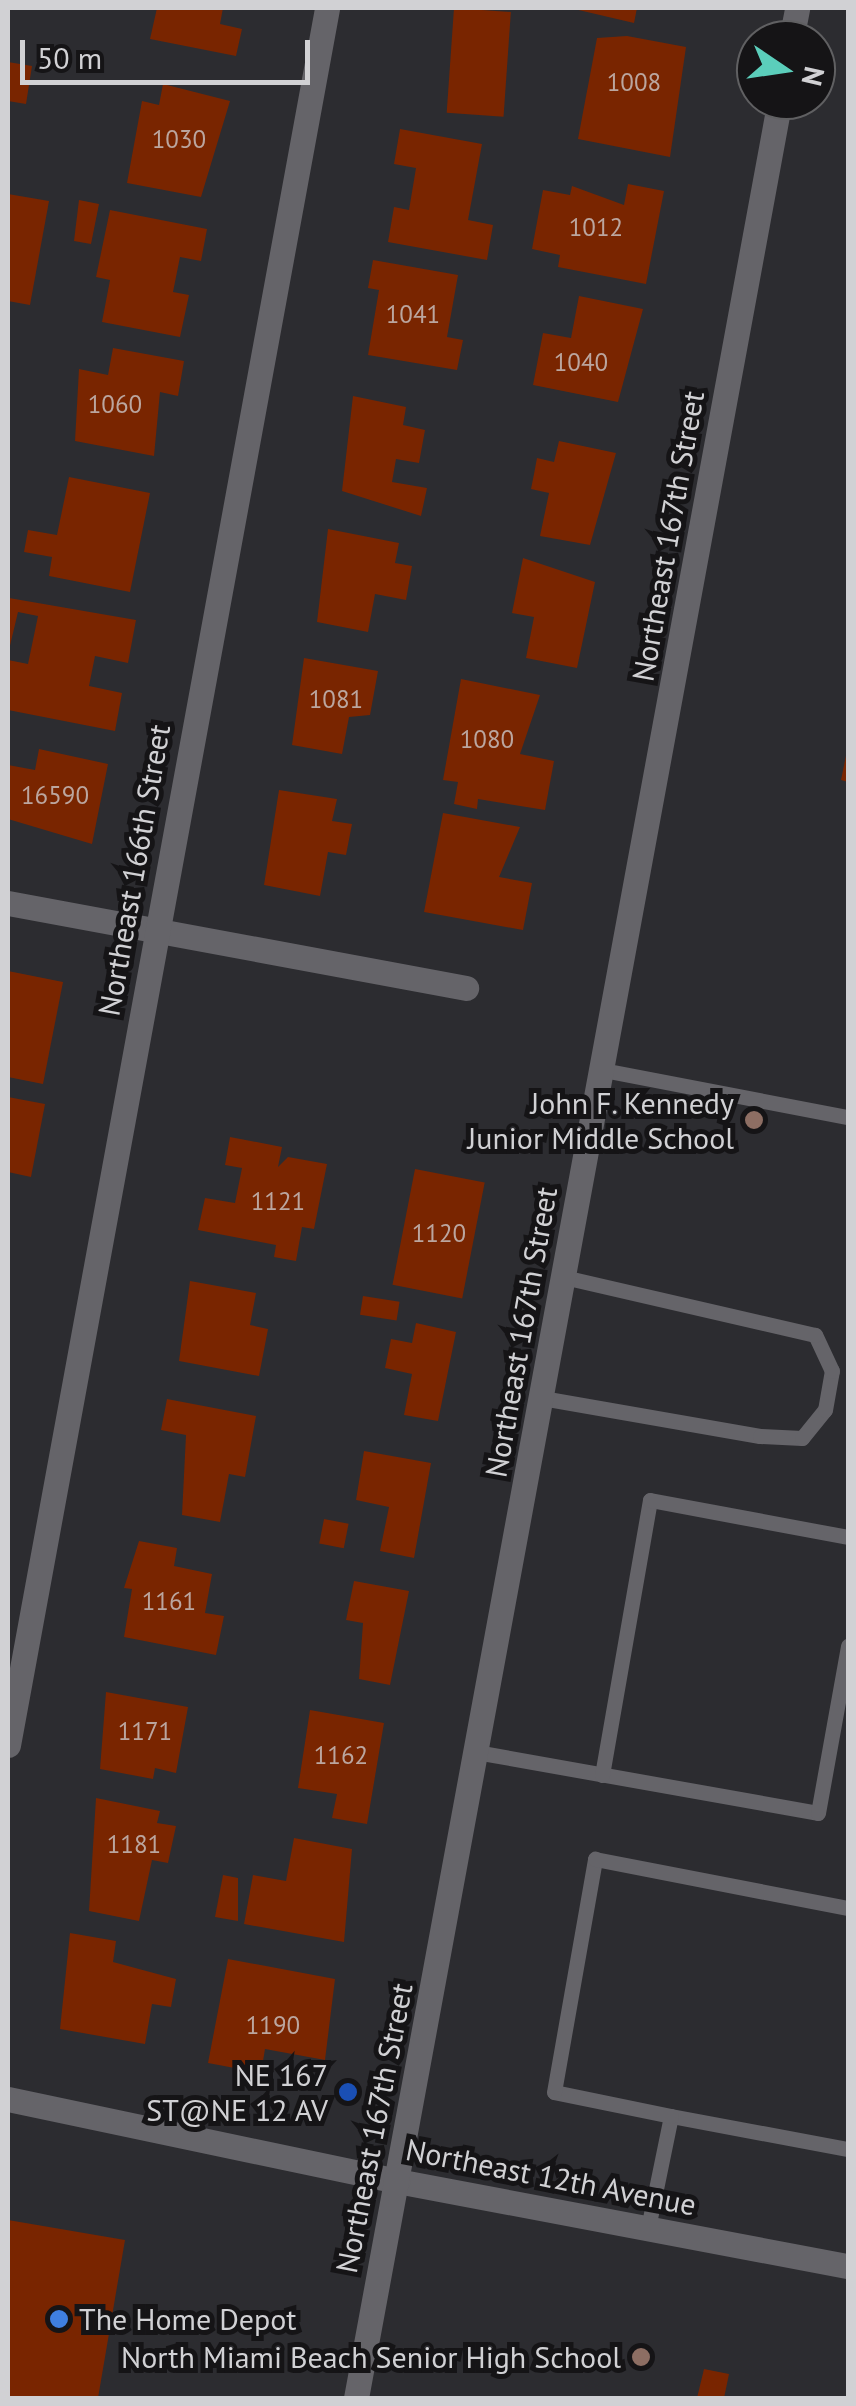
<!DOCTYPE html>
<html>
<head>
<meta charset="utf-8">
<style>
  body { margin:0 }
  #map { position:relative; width:856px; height:2406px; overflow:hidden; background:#2c2c30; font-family:"PT Sans",sans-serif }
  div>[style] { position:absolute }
  .building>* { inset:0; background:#792500; transform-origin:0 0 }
  .service>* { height:15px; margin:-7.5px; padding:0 7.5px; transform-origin:7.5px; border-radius:7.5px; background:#656469 }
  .minor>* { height:25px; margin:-12.5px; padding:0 12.5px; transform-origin:12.5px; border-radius:12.5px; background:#656469 }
  .tertiary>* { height:25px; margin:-12.5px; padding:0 12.5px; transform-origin:12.5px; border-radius:12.5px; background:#656469 }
  .dots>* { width:28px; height:28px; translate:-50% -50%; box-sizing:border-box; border:5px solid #151416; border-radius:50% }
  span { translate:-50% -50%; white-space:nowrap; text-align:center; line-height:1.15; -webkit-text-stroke:10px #151416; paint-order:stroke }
  .number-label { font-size:25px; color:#bba69f }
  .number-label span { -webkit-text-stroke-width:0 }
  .street-label { font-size:30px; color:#d1d1d4 }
  .poi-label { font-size:30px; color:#d1d1d4 }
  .right { translate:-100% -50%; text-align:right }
  .left { translate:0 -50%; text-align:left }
  .frame { position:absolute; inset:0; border:10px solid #d1d1d4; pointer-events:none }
  .north { position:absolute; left:736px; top:20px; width:100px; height:100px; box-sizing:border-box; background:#151416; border:2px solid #606062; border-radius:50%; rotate:103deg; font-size:28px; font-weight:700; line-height:40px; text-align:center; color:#d1d1d4 }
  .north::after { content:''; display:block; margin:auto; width:35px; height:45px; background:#5bcebb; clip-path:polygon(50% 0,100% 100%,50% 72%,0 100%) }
  .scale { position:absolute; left:20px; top:40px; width:290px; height:45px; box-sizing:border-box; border:5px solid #d1d1d4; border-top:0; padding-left:12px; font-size:30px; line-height:35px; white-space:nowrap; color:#d1d1d4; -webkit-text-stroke:8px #151416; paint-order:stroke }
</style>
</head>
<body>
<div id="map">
  <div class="building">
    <i style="clip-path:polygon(157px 8px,223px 8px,220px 24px,242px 29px,236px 56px,150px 39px)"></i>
    <i style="left:454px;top:8px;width:57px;height:105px;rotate:4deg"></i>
    <i style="clip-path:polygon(570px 8px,637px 8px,634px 23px)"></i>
    <i style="clip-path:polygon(627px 36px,686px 47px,670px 157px,578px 139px,597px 38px)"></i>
    <i style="clip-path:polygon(8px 62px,32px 66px,26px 104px,8px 101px)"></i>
    <i style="clip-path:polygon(163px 84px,230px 101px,201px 197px,127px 183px,142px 101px,159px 105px)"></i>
    <i style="clip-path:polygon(400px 129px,482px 144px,468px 220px,493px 225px,487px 260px,388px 242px,394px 207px,409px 210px,416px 168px,394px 164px)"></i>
    <i style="clip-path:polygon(628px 184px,664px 191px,646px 284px,558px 267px,560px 255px,532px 249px,543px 190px,570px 195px,572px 186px,624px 205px)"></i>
    <i style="clip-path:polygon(8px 194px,49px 201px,30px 305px,8px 301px)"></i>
    <i style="clip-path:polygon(79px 200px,99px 204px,91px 244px,74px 241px)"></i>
    <i style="clip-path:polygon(110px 210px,207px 229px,201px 261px,180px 257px,173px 292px,189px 295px,180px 337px,102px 322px,110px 280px,96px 277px)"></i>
    <i style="clip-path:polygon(373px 260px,458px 275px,447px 337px,463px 340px,457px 370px,368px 355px,379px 290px,368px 288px)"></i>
    <i style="clip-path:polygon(579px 296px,643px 309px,618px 402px,533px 385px,543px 333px,571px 338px)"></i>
    <i style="clip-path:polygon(113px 348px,184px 361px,178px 396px,160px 392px,154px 456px,75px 441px,79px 369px,108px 375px)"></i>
    <i style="clip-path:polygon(353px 396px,406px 407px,403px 425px,425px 430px,419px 463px,396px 459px,392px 482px,427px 488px,421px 516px,342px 491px)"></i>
    <i style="clip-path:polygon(559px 441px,616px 453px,590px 545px,540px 536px,549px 493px,531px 489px,534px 474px,537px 458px,554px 462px)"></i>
    <i style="clip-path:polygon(69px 477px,150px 493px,130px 592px,49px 576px,52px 557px,24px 552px,28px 530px,57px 535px)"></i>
    <i style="clip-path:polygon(328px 529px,399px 543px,395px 563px,412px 566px,406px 600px,375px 594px,368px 632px,317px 622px)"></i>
    <i style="clip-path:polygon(523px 558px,595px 582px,577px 668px,526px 658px,534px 617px,512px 613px)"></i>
    <i style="clip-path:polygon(9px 598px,136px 620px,128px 663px,95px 656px,89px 686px,122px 693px,115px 731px,8px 710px,8px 660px,28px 664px,38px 616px,18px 612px,8px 654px)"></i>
    <i style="clip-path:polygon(304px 658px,378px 671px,370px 715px,349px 717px,342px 754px,292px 745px)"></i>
    <i style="clip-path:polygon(461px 679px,540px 695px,520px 754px,554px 761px,545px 810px,478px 799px,477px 809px,454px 804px,458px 782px,443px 780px)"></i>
    <i style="clip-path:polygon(39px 749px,108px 764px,92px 844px,8px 819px,8px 765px,35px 770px)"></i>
    <i style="clip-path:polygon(847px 751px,848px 751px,848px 782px,841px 780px)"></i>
    <i style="clip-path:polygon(279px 790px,337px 799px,332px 821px,352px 824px,346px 855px,328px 852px,320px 896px,264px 885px)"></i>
    <i style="clip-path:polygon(443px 813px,520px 827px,499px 877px,532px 883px,523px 930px,424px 912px)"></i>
    <i style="clip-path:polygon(8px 971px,63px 982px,43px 1084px,8px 1077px)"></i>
    <i style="clip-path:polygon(8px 1097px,45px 1104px,31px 1177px,8px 1172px)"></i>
    <i style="clip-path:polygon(230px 1137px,282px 1147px,278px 1167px,288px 1157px,327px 1164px,314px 1229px,302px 1227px,296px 1261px,274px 1257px,276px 1245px,198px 1230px,205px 1198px,235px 1203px,242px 1168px,225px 1165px)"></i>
    <i style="left:415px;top:1169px;width:71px;height:118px;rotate:11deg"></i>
    <i style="clip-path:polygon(190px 1281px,256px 1293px,250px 1325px,268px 1329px,259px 1376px,179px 1361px)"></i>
    <i style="left:363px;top:1296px;width:37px;height:19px;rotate:9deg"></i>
    <i style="clip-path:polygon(416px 1323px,456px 1332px,438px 1421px,404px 1415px,412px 1374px,385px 1368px,391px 1339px,412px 1343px)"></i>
    <i style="clip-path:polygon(167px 1399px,256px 1416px,245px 1477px,229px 1474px,220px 1522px,182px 1515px,186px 1435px,161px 1430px)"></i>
    <i style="clip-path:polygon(364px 1451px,431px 1463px,414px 1558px,380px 1551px,389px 1507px,356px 1500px)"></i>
    <i style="left:324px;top:1519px;width:25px;height:25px;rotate:11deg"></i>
    <i style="clip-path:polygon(139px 1541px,177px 1548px,174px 1566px,212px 1574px,205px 1613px,224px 1616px,216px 1655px,124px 1637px,132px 1589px,124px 1588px)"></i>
    <i style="clip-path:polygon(354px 1581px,409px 1591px,390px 1685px,359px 1679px,363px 1623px,346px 1620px)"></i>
    <i style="clip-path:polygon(106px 1692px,188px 1707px,176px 1773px,155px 1768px,153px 1779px,100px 1769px)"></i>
    <i style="clip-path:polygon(310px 1710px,384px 1723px,367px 1824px,332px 1818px,337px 1794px,298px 1788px)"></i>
    <i style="clip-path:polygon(96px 1798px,160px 1811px,157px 1823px,176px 1826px,168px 1863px,152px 1860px,139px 1921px,89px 1911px)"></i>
    <i style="clip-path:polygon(294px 1838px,352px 1849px,344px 1942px,244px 1924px,253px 1875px,286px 1881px)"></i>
    <i style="clip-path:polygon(223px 1875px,238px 1878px,238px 1921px,215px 1917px)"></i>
    <i style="clip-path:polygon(70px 1933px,116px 1941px,113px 1962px,176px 1979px,171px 2007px,152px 2004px,145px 2044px,60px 2029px)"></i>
    <i style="clip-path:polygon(228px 1959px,335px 1979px,325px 2060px,265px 2049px,261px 2073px,208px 2063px)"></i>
    <i style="clip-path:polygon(8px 2220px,125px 2240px,98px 2398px,8px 2398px)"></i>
    <i style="clip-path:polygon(704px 2369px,729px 2374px,724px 2398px,697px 2398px)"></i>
  </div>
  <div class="service">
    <i style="left:603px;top:1070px;width:249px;rotate:10.9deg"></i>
    <i style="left:542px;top:1398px;width:221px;rotate:9.9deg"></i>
    <i style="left:760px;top:1436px;width:42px;rotate:2.7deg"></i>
    <i style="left:802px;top:1438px;width:36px;rotate:-51deg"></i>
    <i style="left:825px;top:1410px;width:40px;rotate:-80deg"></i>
    <i style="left:832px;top:1371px;width:40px;rotate:-115deg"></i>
    <i style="left:815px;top:1335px;width:258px;rotate:-167deg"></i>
    <i style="left:476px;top:1752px;width:347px;rotate:10.1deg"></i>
    <i style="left:818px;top:1813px;width:170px;rotate:-79.8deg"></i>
    <i style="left:602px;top:1775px;width:279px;rotate:-80.1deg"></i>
    <i style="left:650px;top:1500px;width:201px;rotate:10.6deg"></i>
    <i style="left:671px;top:2116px;width:180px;rotate:10.6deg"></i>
    <i style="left:648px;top:2228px;width:114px;rotate:-78.4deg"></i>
    <i style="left:671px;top:2116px;width:119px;rotate:-168.4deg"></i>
    <i style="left:554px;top:2092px;width:237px;rotate:-80deg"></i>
    <i style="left:595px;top:1859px;width:258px;rotate:11deg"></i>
  </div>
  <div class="minor">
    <i style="left:8px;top:903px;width:466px;rotate:10.5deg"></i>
    <i style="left:8px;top:1745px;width:1766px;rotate:-79.59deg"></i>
    <i style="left:397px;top:2181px;width:459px;rotate:10.7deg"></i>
  </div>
  <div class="tertiary">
    <i style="left:791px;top:40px;width:33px;rotate:-79deg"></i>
    <i style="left:8px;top:2099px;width:398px;rotate:11.9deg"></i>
    <i style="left:356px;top:2398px;width:2337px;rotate:-79.55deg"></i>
  </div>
  <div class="dots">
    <i style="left:754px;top:1120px;background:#8d6e63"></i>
    <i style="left:348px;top:2092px;background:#1a4fb4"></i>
    <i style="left:59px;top:2319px;background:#3f7fe0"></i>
    <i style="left:641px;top:2357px;background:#8d6e63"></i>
  </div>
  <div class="number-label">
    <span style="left:634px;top:82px">1008</span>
    <span style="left:179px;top:139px">1030</span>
    <span style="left:596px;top:227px">1012</span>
    <span style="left:413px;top:314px">1041</span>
    <span style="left:581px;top:362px">1040</span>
    <span style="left:115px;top:404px">1060</span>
    <span style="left:336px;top:699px">1081</span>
    <span style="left:487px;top:739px">1080</span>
    <span style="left:55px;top:795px">16590</span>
    <span style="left:278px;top:1201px">1121</span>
    <span style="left:439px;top:1233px">1120</span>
    <span style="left:169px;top:1601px">1161</span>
    <span style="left:145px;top:1731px">1171</span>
    <span style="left:341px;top:1755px">1162</span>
    <span style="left:134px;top:1844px">1181</span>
    <span style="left:273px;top:2025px">1190</span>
  </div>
  <div class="street-label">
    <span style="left:668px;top:536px;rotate:-80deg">Northeast 167th Street</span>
    <span style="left:134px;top:870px;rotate:-80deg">Northeast 166th Street</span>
    <span style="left:521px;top:1332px;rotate:-80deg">Northeast 167th Street</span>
    <span style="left:374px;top:2128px;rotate:-79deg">Northeast 167th Street</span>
    <span style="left:551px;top:2177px;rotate:11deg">Northeast 12th Avenue</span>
  </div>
  <div class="poi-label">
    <span class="right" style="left:734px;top:1120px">John F. Kennedy<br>Junior Middle School</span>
    <span class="right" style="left:328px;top:2092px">NE 167<br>ST@NE 12 AV</span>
    <span class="left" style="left:79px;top:2319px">The Home Depot</span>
    <span class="right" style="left:621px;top:2357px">North Miami Beach Senior High School</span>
  </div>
  <div class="frame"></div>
  <div class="north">N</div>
  <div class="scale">50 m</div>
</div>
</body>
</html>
